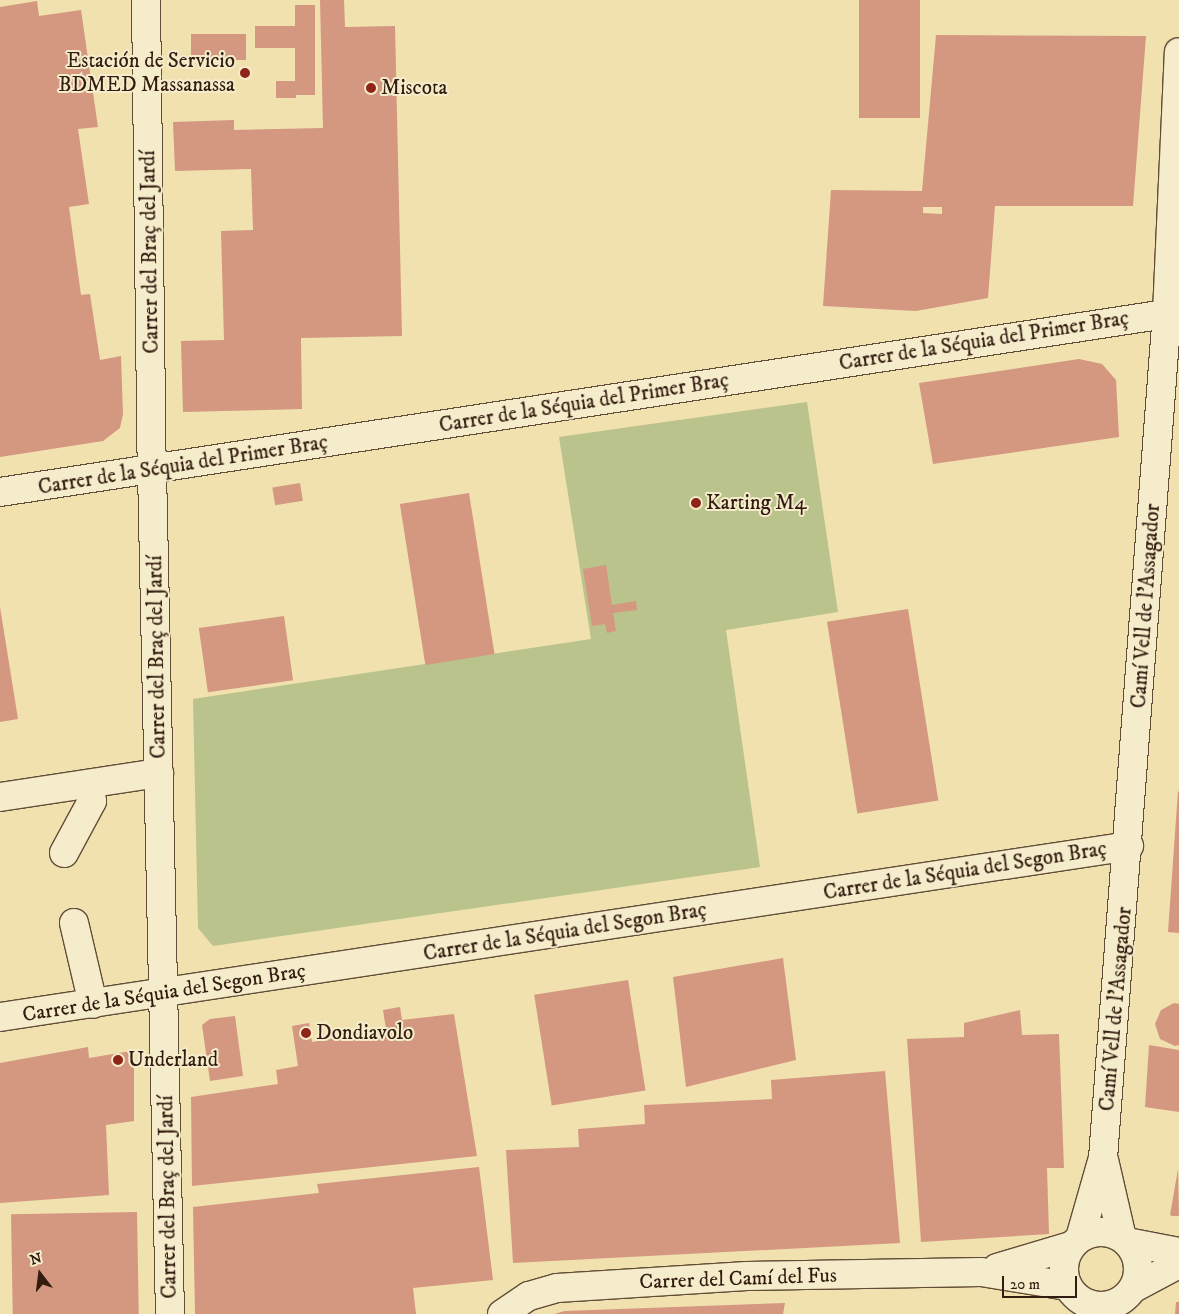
<!DOCTYPE html>
<html>
<head>
<meta charset="utf-8">
<style>
  body { margin:0 }
  #map { position:relative; width:1179px; height:1314px; overflow:hidden; background:#f0e1af; font-family:"IM FELL DW Pica",serif }
  div>[style] { position:absolute }
  .green>* { inset:0; background:#b9c38b }
  .building>* { inset:0; background:#d49780; transform-origin:0 0 }
  .roads { filter:drop-shadow(1px 0 #624d38) drop-shadow(-1px 0 #624d38) drop-shadow(0 1px #624d38) drop-shadow(0 -1px #624d38) }
  .minor>* { height:28px; margin:-14px; padding:0 14px; transform-origin:14px; border-radius:14px; background:#f5eccb }
  .minor>.ring { margin:-14px; padding:0; box-sizing:content-box; background:none; border:28px solid #f5eccb; border-radius:50% }
  .dots>* { width:14px; height:14px; translate:-50% -50%; box-sizing:border-box; border:2px solid #f5eccb; border-radius:50% }
  span { translate:-50% -50%; white-space:nowrap; text-align:center; line-height:1.15; -webkit-text-stroke:4px #f5eccb; paint-order:stroke }
  .poi-label { font-size:21px; color:#321c10 }
  .right { translate:-100% -50%; text-align:right }
  .left { translate:0 -50%; text-align:left }
  .street-label { font-size:21px; color:#321c10 }
  .north { position:absolute; left:15px; top:1249px; width:50px; height:50px; -webkit-text-stroke:4px #f5eccb; paint-order:stroke; rotate:345deg; font-size:14px; font-weight:700; line-height:20px; text-align:center; color:#321c10 }
  .north::after { content:''; display:block; margin:auto; width:18px; height:22px; background:#321c10; clip-path:polygon(50% 0,100% 100%,50% 72%,0 100%) }
  .scale { position:absolute; left:1002px; top:1276px; width:75px; height:22px; box-sizing:border-box; border:2px solid #321c10; border-top:0; padding-left:6px; font-size:15px; line-height:18px; white-space:nowrap; color:#321c10; -webkit-text-stroke:4px #f5eccb; paint-order:stroke }
</style>
</head>
<body>
<div id="map">
  <div class="green">
    <i style="clip-path:polygon(807px 402px,838px 612px,726px 630px,760px 867px,213px 946px,198px 928px,193px 699px,591px 639px,559px 437px)"></i>
  </div>
  <div class="building">
    <i style="clip-path:polygon(320px 0,344px 0,345px 27px,395px 26px,402px 336px,301px 338px,302px 409px,183px 412px,181px 341px,224px 340px,221px 231px,253px 230px,251px 169px,175px 171px,173px 122px,234px 120px,234px 130px,323px 128px)"></i>
    <i style="left:859px;top:0;width:61px;height:118px"></i>
    <i style="clip-path:polygon(37px 1px,39px 16px,81px 10px,98px 127px,78px 129px,89px 204px,69px 207px,81px 295px,90px 294px,100px 360px,121px 356px,123px 414px,120px 428px,103px 441px,0 457px,0 7px)"></i>
    <i style="left:295px;top:5px;width:20px;height:90px"></i>
    <i style="left:295px;top:26px;width:22px;height:40px;rotate:90deg"></i>
    <i style="left:246px;top:34px;width:26px;height:55px;rotate:90deg"></i>
    <i style="clip-path:polygon(evenodd,936px 35px,1146px 36px,1133px 206px,995px 206px,988px 298px,916px 311px,823px 306px,831px 190px,922px 191px,936px 35px,923px 207px,942px 207px,942px 214px,923px 213px,923px 207px)"></i>
    <i style="left:276px;top:81px;width:20px;height:17px"></i>
    <i style="clip-path:polygon(1079px 359px,1102px 364px,1116px 380px,1119px 437px,933px 464px,919px 383px)"></i>
    <i style="left:300px;top:483px;width:18px;height:28px;rotate:81deg"></i>
    <i style="left:469px;top:493px;width:163px;height:70px;rotate:81deg"></i>
    <i style="clip-path:polygon(606px 565px,612px 605px,636px 601px,637px 610px,613px 613px,616px 631px,607px 633px,605px 624px,592px 626px,583px 569px)"></i>
    <i style="clip-path:polygon(0 607px,18px 719px,0 722px)"></i>
    <i style="left:908px;top:609px;width:194px;height:82px;rotate:81deg"></i>
    <i style="left:284px;top:616px;width:65px;height:86px;rotate:82deg"></i>
    <i style="clip-path:polygon(1178px 791px,1179px 792px,1179px 933px,1168px 932px)"></i>
    <i style="clip-path:polygon(783px 958px,796px 1060px,686px 1087px,673px 977px)"></i>
    <i style="left:628px;top:980px;width:112px;height:95px;rotate:81deg"></i>
    <i style="clip-path:polygon(1174px 1003px,1179px 1004px,1179px 1045px,1175px 1046px,1160px 1039px,1155px 1024px,1161px 1010px)"></i>
    <i style="clip-path:polygon(400px 1007px,402px 1020px,454px 1014px,477px 1156px,192px 1186px,191px 1097px,278px 1084px,276px 1070px,298px 1066px,292px 1026px,309px 1023px,312px 1042px,386px 1029px,383px 1010px)"></i>
    <i style="clip-path:polygon(1020px 1010px,1022px 1035px,1059px 1034px,1064px 1168px,1047px 1168px,1049px 1234px,921px 1242px,907px 1039px,964px 1037px,964px 1023px)"></i>
    <i style="clip-path:polygon(235px 1016px,243px 1076px,210px 1081px,202px 1025px,210px 1019px)"></i>
    <i style="clip-path:polygon(1149px 1045px,1179px 1050px,1179px 1112px,1145px 1107px)"></i>
    <i style="clip-path:polygon(88px 1047px,89px 1058px,131px 1051px,134px 1062px,134px 1121px,106px 1125px,109px 1195px,0 1203px,0 1063px)"></i>
    <i style="clip-path:polygon(885px 1071px,900px 1243px,513px 1263px,506px 1150px,579px 1147px,578px 1129px,645px 1124px,644px 1105px,772px 1099px,771px 1080px)"></i>
    <i style="clip-path:polygon(479px 1167px,493px 1280px,413px 1288px,416px 1314px,195px 1314px,193px 1207px,319px 1193px,317px 1184px)"></i>
    <i style="clip-path:polygon(1178px 1169px,1179px 1216px,1172px 1216px,1170px 1215px)"></i>
    <i style="left:137px;top:1212px;width:102px;height:126px;rotate:89deg"></i>
    <i style="clip-path:polygon(1176px 1302px,1179px 1302px,1179px 1314px,1175px 1314px)"></i>
    <i style="clip-path:polygon(785px 1303px,783px 1314px,554px 1314px,565px 1311px)"></i>
  </div>
  <div class="roads">
    <div class="minor">
      <i style="left:146px;top:0;width:470px;rotate:89.3deg"></i>
      <i style="left:152px;top:470px;width:844px;rotate:88.78deg"></i>
      <i style="left:0;top:492px;width:1193px;rotate:-8.68deg"></i>
      <i style="left:0;top:797px;width:161px;rotate:-8.6deg"></i>
      <i style="left:64px;top:853px;width:59px;rotate:-61.7deg"></i>
      <i style="left:92px;top:801px;width:17px;rotate:-100deg"></i>
      <i style="left:74px;top:923px;width:83px;rotate:76.8deg"></i>
      <i style="left:0;top:1017px;width:1142px;rotate:-8.61deg"></i>
      <i style="left:1104px;top:1160px;width:80px;rotate:77deg"></i>
      <i class="ring" style="left:1064px;top:1232px;width:46px;height:46px"></i>
      <i style="left:1080px;top:1238px;width:83px;rotate:-74deg"></i>
      <i style="left:1103px;top:1158px;width:847px;rotate:-85.67deg"></i>
      <i style="left:1167px;top:313px;width:261px;rotate:-87.4deg"></i>
      <i style="left:1127px;top:1242px;width:53px;rotate:10.9deg"></i>
      <i style="left:997px;top:1268px;width:77px;rotate:-16.6deg"></i>
      <i style="left:1134px;top:1288px;width:51px;rotate:-28.1deg"></i>
      <i style="left:502px;top:1314px;width:32px;rotate:-34deg"></i>
      <i style="left:529px;top:1296px;width:29px;rotate:-16deg"></i>
      <i style="left:557px;top:1288px;width:190px;rotate:-3.6deg"></i>
      <i style="left:747px;top:1276px;width:234px;rotate:-1deg"></i>
      <i style="left:981px;top:1272px;width:87px;rotate:9.2deg"></i>
    </div>
  </div>
  <div class="dots">
    <i style="left:245px;top:73px;background:#8f2418"></i>
    <i style="left:371px;top:88px;background:#8f2418"></i>
    <i style="left:696px;top:503px;background:#8f2418"></i>
    <i style="left:306px;top:1033px;background:#8f2418"></i>
    <i style="left:118px;top:1060px;background:#8f2418"></i>
  </div>
  <div class="poi-label">
    <span class="right" style="left:235px;top:73px">Estación de Servicio<br>BDMED Massanassa</span>
    <span class="left" style="left:381px;top:88px">Miscota</span>
    <span class="left" style="left:706px;top:503px">Karting M4</span>
    <span class="left" style="left:316px;top:1033px">Dondiavolo</span>
    <span class="left" style="left:128px;top:1060px">Underland</span>
  </div>
  <div class="street-label">
    <span style="left:150px;top:252px;rotate:-91deg">Carrer del Braç del Jardí</span>
    <span style="left:984px;top:341px;rotate:-9deg">Carrer de la Séquia del Primer Braç</span>
    <span style="left:584px;top:403px;rotate:-9deg">Carrer de la Séquia del Primer Braç</span>
    <span style="left:183px;top:465px;rotate:-9deg">Carrer de la Séquia del Primer Braç</span>
    <span style="left:1146px;top:606px;rotate:-86deg">Camí Vell de l'Assagador</span>
    <span style="left:157px;top:657px;rotate:-91deg">Carrer del Braç del Jardí</span>
    <span style="left:965px;top:871px;rotate:-9deg">Carrer de la Séquia del Segon Braç</span>
    <span style="left:565px;top:932px;rotate:-9deg">Carrer de la Séquia del Segon Braç</span>
    <span style="left:164px;top:993px;rotate:-9deg">Carrer de la Séquia del Segon Braç</span>
    <span style="left:1116px;top:1009px;rotate:-85deg">Camí Vell de l'Assagador</span>
    <span style="left:168px;top:1197px;rotate:-91deg">Carrer del Braç del Jardí</span>
    <span style="left:738px;top:1279px;rotate:-2deg">Carrer del Camí del Fus</span>
  </div>
  <div class="north">N</div>
  <div class="scale">20 m</div>
</div>
</body>
</html>
